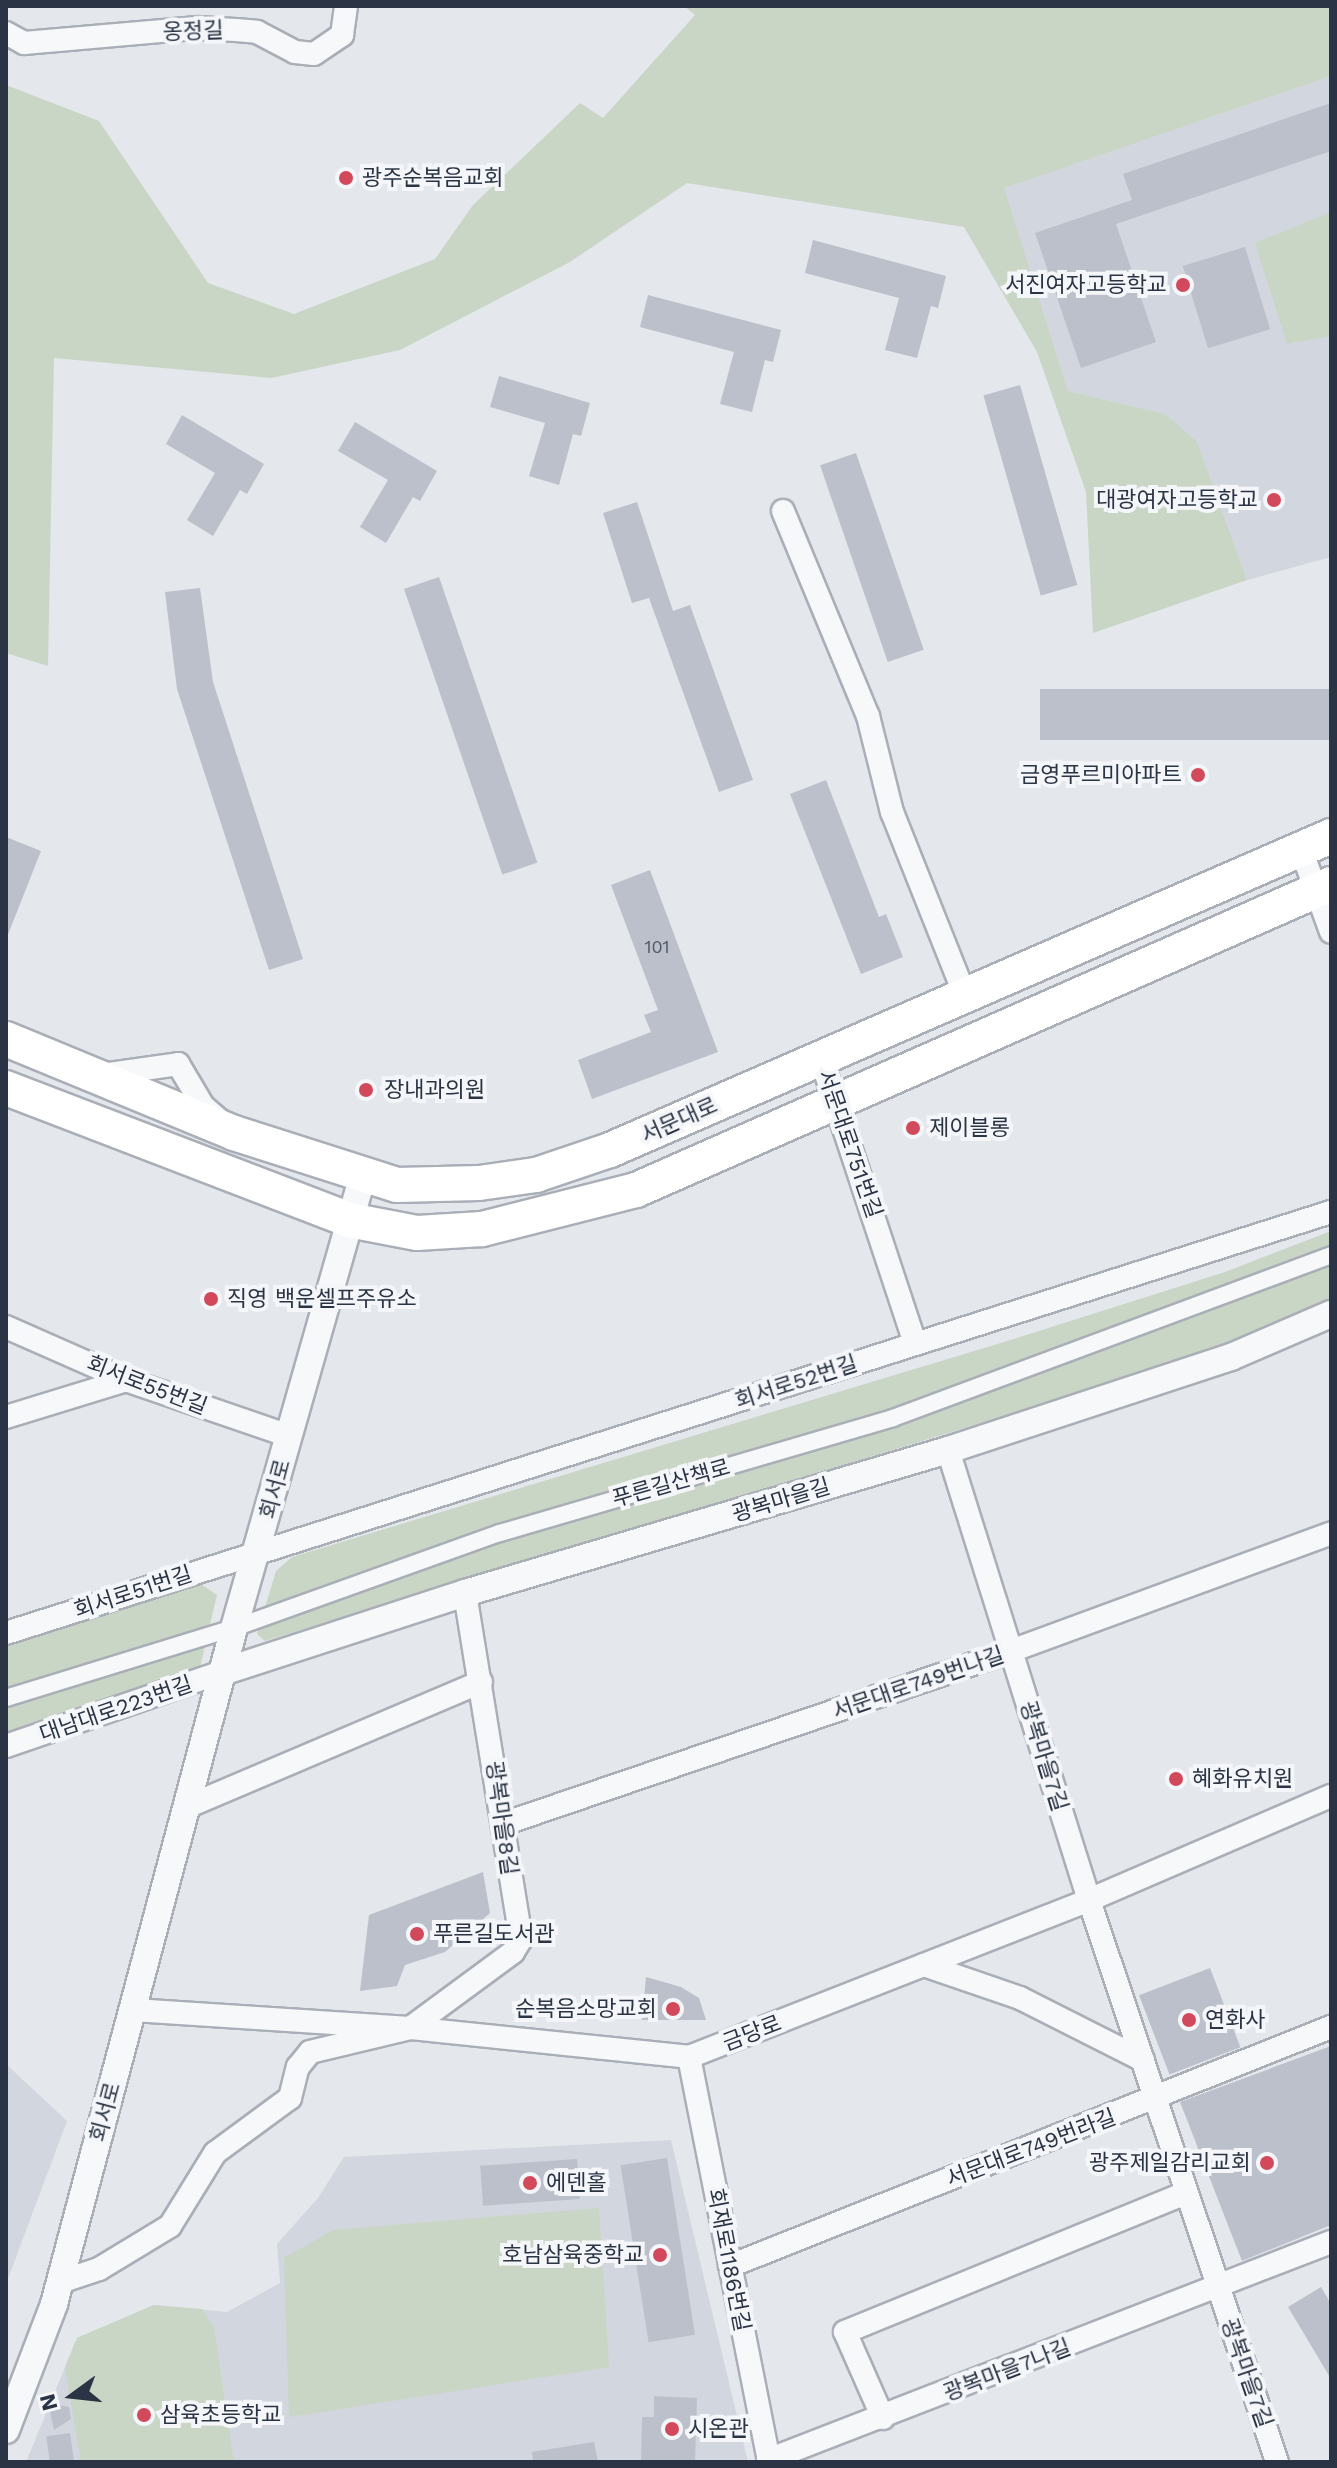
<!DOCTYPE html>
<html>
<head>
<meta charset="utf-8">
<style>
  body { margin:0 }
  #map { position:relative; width:1337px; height:2468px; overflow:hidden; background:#e4e7ec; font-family:"Work Sans","Noto Sans KR",sans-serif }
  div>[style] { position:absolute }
  .built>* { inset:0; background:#d2d6de }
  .green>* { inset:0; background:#c9d6c5 }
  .building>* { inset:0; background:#bbc0ca; transform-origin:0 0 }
  .roads { filter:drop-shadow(2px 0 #a9aeb7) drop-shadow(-2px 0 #a9aeb7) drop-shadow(0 2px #a9aeb7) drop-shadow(0 -2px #a9aeb7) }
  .pedestrian>* { height:16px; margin:-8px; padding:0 8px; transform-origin:8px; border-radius:8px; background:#f7f8fa }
  .minor>* { height:22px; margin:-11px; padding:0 11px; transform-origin:11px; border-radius:11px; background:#f7f8fa }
  .tertiary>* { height:26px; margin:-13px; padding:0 13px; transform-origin:13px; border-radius:13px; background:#f7f8fa }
  .primary>* { height:34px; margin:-17px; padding:0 17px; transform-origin:17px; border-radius:17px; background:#fff }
  .dots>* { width:22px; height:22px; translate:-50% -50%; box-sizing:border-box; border:4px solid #f4f6f9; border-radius:50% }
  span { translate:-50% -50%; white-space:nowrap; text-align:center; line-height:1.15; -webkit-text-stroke:8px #f4f6f9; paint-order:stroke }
  .number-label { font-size:18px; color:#4f5766 }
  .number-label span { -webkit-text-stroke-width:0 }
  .street-label { font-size:22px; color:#2b3445 }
  .poi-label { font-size:22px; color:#2b3445 }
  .left { translate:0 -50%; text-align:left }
  .right { translate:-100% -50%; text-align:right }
  .frame { position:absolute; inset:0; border:8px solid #2b3445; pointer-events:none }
  .north { position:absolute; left:32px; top:2356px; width:80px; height:80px; -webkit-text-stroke:6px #f4f6f9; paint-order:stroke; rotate:255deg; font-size:22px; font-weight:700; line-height:32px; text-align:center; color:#2b3445 }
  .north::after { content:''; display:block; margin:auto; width:28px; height:36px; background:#2b3445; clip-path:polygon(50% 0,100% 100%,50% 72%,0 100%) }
</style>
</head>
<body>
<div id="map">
  <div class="built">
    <i style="clip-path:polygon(1331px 76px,1331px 557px,1247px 580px,1196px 442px,1164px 414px,1068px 391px,1003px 188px)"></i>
    <i style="clip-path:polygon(6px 2064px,67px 2121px,6px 2284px)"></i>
    <i style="clip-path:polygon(671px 2140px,748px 2462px,26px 2462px,77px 2338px,154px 2305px,227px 2312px,280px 2283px,277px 2244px,318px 2198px,344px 2157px)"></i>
  </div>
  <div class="green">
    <i style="clip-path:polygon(684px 6px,1331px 6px,1331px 76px,1004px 188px,1068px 391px,1165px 414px,1197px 442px,1247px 580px,1093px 633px,1086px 492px,1037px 352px,964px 227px,687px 183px,570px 262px,400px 350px,271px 378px,54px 358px,48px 666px,6px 653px,6px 85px,99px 121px,208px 283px,294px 314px,435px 259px,473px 205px,580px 103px,603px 118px,695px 15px)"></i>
    <i style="clip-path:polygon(1331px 212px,1331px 336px,1287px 344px,1255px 243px)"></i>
    <i style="clip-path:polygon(1331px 1231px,1331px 1301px,1221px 1350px,265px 1641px,257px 1634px,276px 1571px,292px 1557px,1014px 1339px,1225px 1272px)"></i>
    <i style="clip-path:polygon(201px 1584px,217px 1595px,199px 1672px,6px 1732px,6px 1647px)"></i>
    <i style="clip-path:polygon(599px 2208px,609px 2367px,289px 2417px,284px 2258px,333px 2230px)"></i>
    <i style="clip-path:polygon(154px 2305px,202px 2309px,214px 2328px,234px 2462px,81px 2462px,65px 2367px,77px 2338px)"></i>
  </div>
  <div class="building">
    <i style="clip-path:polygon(1331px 103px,1331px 151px,1116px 224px,1156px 342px,1081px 368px,1035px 233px,1132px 200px,1123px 174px)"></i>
    <i style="clip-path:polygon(813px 240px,946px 276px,938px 308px,931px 306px,917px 358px,885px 350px,899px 298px,805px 273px)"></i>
    <i style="left:1245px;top:247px;width:86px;height:65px;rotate:73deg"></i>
    <i style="clip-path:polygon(648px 295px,781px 330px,773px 362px,765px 360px,752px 412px,720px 404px,734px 352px,640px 327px)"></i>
    <i style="clip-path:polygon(499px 376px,590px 403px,581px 436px,573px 434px,559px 485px,529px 476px,545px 423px,490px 407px)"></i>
    <i style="left:1020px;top:385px;width:208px;height:38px;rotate:74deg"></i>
    <i style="clip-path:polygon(182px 415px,264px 464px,247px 494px,240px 490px,213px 536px,187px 520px,215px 473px,166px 444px)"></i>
    <i style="clip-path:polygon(355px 422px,437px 471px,420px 501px,413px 497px,386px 543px,360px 527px,388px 480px,338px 451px)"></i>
    <i style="left:856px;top:453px;width:208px;height:38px;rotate:71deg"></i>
    <i style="clip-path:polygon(637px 502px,673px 611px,690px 605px,753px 780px,719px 792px,649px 598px,632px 603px,603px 513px)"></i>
    <i style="left:439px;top:577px;width:302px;height:37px;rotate:71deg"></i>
    <i style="clip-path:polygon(200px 588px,213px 682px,303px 959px,269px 970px,177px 689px,165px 592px)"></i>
    <i style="left:1331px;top:689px;width:51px;height:291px;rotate:90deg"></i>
    <i style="clip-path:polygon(826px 780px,879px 917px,886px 914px,903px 957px,861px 974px,790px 794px)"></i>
    <i style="clip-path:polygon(6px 837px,41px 851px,7px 937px,6px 936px)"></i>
    <i style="clip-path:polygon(650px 870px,718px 1052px,592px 1099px,578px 1060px,651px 1032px,644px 1015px,658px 1010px,611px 885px)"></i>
    <i style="clip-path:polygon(483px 1872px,490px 1913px,445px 1952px,405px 1965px,397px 1986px,360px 1991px,369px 1915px)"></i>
    <i style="left:1210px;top:1968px;width:85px;height:76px;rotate:69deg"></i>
    <i style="clip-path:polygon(646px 1977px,681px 1987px,699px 1998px,706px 2020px,642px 2020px)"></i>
    <i style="clip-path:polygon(1331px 2046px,1331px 2225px,1242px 2261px,1180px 2102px)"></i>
    <i style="left:667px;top:2158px;width:179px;height:47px;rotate:81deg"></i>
    <i style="left:577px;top:2159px;width:40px;height:97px;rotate:86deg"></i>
    <i style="clip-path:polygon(1321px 2287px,1331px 2304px,1331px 2379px,1288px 2307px)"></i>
    <i style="clip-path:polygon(654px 2396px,697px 2398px,695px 2462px,641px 2462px,642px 2417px,654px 2417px)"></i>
    <i style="clip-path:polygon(59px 2405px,69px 2407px,71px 2419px,54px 2430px,50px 2412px)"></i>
    <i style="left:70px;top:2433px;width:29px;height:24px;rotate:82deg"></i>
    <i style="clip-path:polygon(594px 2442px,598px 2462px,533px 2462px,532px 2452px)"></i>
  </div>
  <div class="roads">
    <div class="pedestrian">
      <i style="left:6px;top:1698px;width:239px;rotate:-17.1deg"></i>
      <i style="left:234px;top:1628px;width:282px;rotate:-19.7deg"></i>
      <i style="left:500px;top:1533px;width:409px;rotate:-16.3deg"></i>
      <i style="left:893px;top:1418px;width:467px;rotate:-20.4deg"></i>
    </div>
    <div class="minor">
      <i style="left:6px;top:33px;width:21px;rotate:29deg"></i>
      <i style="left:24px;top:43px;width:174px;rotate:-5deg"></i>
      <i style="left:197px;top:28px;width:39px;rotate:3deg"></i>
      <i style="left:236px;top:30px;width:21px;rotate:5deg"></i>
      <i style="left:257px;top:32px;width:43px;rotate:27.8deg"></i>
      <i style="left:295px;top:52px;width:19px;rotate:6deg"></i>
      <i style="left:314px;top:54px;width:34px;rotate:-34deg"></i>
      <i style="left:342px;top:35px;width:29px;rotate:-82deg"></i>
      <i style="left:783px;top:511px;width:222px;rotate:67.5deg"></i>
      <i style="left:868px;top:716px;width:99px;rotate:76deg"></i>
      <i style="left:892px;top:812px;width:197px;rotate:68.3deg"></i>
      <i style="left:1301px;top:849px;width:88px;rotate:70.1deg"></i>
      <i style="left:821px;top:1059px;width:299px;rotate:71.7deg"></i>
      <i style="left:102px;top:1075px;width:77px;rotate:-8.2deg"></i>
      <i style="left:178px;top:1064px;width:49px;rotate:59.2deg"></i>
      <i style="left:203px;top:1106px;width:20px;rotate:41deg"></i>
      <i style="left:6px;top:1327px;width:131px;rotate:23.8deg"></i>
      <i style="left:126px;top:1380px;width:173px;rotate:18.9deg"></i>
      <i style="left:6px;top:1417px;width:126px;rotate:-17.1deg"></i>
      <i style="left:948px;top:1450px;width:472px;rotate:72.6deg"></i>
      <i style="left:1089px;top:1900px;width:593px;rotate:71.5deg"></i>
      <i style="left:6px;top:1633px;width:1390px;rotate:-17.63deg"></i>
      <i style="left:6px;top:1746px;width:231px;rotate:-18.9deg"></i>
      <i style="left:191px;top:1805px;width:315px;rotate:-23deg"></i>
      <i style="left:503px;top:1824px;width:537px;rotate:-18.81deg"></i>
      <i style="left:1011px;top:1651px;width:341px;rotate:-20.2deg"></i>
      <i style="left:924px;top:1965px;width:102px;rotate:19deg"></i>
      <i style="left:1020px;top:1998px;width:138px;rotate:26.8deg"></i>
      <i style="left:133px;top:2010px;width:278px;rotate:3.7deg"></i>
      <i style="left:410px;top:2028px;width:281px;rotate:5.9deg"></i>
      <i style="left:689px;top:2057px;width:430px;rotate:-21.4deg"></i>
      <i style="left:1089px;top:1900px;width:263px;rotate:-23.3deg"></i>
      <i style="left:689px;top:2057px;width:413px;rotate:78.8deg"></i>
      <i style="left:730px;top:2266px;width:647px;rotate:-21.69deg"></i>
      <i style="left:60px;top:2282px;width:41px;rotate:-18.4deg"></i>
      <i style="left:99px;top:2269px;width:83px;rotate:-31.2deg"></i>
      <i style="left:170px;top:2226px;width:86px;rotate:-58.3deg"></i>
      <i style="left:215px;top:2153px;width:93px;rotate:-36.3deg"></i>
      <i style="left:290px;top:2098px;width:32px;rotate:-76deg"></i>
      <i style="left:298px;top:2067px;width:19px;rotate:-51deg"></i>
      <i style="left:310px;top:2052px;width:103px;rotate:-13.5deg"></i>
      <i style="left:410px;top:2028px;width:128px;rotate:-36.4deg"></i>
      <i style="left:513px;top:1952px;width:15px;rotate:-58deg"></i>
      <i style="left:521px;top:1939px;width:351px;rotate:-99.2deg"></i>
      <i style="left:883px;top:2418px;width:94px;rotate:-113.8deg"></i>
      <i style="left:845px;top:2332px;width:368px;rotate:-22.2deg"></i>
      <i style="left:768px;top:2460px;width:604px;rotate:-21.17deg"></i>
    </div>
    <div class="tertiary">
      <i style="left:225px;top:1671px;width:252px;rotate:-18deg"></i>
      <i style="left:465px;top:1593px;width:504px;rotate:-16.49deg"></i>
      <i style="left:948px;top:1450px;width:298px;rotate:-18.2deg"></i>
      <i style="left:1231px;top:1357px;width:109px;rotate:-23.3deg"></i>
      <i style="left:6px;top:2430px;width:135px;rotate:-69.1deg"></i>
      <i style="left:54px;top:2304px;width:700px;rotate:-75.09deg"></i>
      <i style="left:234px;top:1628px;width:471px;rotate:-74.1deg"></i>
    </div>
    <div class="primary">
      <i style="left:6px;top:1039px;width:247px;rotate:22.4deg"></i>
      <i style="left:234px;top:1133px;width:171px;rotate:17.7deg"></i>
      <i style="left:397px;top:1185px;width:82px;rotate:-1.4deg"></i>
      <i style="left:479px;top:1183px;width:58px;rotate:-8deg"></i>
      <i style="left:536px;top:1175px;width:78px;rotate:-18.7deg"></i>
      <i style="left:610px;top:1150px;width:786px;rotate:-23.53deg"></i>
      <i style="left:6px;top:1088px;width:368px;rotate:21deg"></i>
      <i style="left:349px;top:1220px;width:69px;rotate:10.8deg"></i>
      <i style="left:417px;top:1233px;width:65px;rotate:-3.5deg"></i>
      <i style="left:482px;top:1229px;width:159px;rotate:-14.2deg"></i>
      <i style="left:636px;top:1190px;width:759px;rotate:-23.76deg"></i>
    </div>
  </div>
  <div class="dots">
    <i style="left:346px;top:178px;background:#d1495b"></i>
    <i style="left:1183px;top:285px;background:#d1495b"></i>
    <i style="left:1274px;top:500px;background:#d1495b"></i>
    <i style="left:1198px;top:775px;background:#d1495b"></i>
    <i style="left:366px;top:1090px;background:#d1495b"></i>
    <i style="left:913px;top:1128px;background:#d1495b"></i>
    <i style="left:211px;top:1299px;background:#d1495b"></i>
    <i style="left:1176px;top:1779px;background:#d1495b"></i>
    <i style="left:417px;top:1934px;background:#d1495b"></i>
    <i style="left:673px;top:2009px;background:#d1495b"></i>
    <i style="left:1189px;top:2020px;background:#d1495b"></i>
    <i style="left:1267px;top:2163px;background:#d1495b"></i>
    <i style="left:530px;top:2183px;background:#d1495b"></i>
    <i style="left:660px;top:2255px;background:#d1495b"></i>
    <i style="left:144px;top:2415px;background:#d1495b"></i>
    <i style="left:672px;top:2429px;background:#d1495b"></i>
  </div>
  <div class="number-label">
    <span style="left:657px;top:947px">101</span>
  </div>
  <div class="street-label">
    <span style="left:193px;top:31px;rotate:-2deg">옹정길</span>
    <span style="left:679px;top:1120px;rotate:-24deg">서문대로</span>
    <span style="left:850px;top:1144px;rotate:71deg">서문대로751번길</span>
    <span style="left:796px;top:1382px;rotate:-18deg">회서로52번길</span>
    <span style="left:147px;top:1385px;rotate:21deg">회서로55번길</span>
    <span style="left:671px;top:1483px;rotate:-16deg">푸른길산책로</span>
    <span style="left:275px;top:1489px;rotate:-75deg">회서로</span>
    <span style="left:781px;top:1500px;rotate:-17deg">광복마을길</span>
    <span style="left:133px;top:1592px;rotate:-18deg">회서로51번길</span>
    <span style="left:918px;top:1683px;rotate:-19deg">서문대로749번나길</span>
    <span style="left:116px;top:1709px;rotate:-19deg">대남대로223번길</span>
    <span style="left:1044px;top:1756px;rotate:73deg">광복마을7길</span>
    <span style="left:502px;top:1818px;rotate:82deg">광복마을8길</span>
    <span style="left:752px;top:2033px;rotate:-21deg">금당로</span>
    <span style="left:105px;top:2112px;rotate:-75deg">회서로</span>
    <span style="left:1031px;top:2148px;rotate:-21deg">서문대로749번라길</span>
    <span style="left:729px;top:2260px;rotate:79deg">회재로1186번길</span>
    <span style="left:1007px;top:2370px;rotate:-21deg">광복마을7나길</span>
    <span style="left:1247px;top:2373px;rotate:71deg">광복마을7길</span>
  </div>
  <div class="poi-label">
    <span class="left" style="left:362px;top:178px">광주순복음교회</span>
    <span class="right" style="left:1167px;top:285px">서진여자고등학교</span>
    <span class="right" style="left:1258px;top:500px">대광여자고등학교</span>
    <span class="right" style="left:1182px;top:775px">금영푸르미아파트</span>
    <span class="left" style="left:384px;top:1090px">장내과의원</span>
    <span class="left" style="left:929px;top:1128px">제이블롱</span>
    <span class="left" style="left:227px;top:1299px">직영 백운셀프주유소</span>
    <span class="left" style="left:1192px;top:1779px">혜화유치원</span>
    <span class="left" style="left:433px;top:1934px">푸른길도서관</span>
    <span class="right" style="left:657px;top:2009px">순복음소망교회</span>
    <span class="left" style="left:1205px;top:2020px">연화사</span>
    <span class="right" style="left:1251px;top:2163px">광주제일감리교회</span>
    <span class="left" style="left:546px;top:2183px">에덴홀</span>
    <span class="right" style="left:644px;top:2255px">호남삼육중학교</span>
    <span class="left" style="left:160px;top:2415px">삼육초등학교</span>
    <span class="left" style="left:688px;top:2429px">시온관</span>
  </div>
  <div class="frame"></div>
  <div class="north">N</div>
</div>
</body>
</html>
